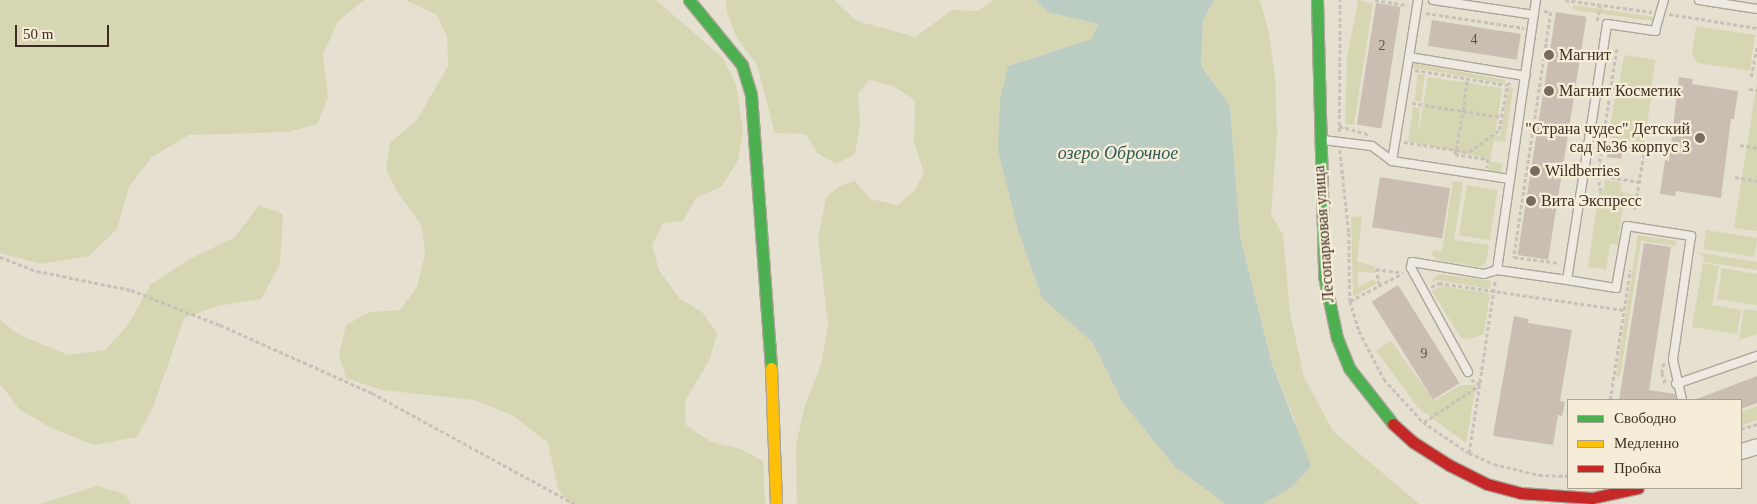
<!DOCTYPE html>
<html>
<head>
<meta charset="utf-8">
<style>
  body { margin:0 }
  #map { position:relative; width:1757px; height:504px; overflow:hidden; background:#e6e0d1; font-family:"Times New Roman",serif }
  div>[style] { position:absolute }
  .green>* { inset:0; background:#d6d6b3; transform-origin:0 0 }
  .water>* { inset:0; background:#bbccc2 }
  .building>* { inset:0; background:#cabeb2; transform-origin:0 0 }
  .path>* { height:2.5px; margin-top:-1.25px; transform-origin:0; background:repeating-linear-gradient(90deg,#c7c1b9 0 4px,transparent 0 6.5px) }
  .roads { filter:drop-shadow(1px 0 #aca599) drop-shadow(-1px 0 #aca599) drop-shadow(0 1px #aca599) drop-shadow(0 -1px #aca599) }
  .lane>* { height:8px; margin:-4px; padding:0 4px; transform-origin:4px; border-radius:4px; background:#eeeae2 }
  .street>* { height:15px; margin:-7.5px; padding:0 7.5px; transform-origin:7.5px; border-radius:7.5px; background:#eeeae2 }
  .fast>* { height:11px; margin:-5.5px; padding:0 5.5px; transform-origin:5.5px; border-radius:5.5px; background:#4caf50 }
  .slow>* { height:11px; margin:-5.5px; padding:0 5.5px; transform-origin:5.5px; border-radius:5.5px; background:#ffc107 }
  .jam>* { height:11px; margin:-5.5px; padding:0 5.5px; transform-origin:5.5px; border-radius:5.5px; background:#c62828 }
  .dots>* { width:14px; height:14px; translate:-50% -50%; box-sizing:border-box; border:2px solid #f6edd8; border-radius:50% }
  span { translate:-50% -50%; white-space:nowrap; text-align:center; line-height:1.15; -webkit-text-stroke:4.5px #f6edd8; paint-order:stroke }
  .number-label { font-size:14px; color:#605144 }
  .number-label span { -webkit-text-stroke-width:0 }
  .poi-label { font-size:16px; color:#3c2d20 }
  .left { translate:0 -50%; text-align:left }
  .right { translate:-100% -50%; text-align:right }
  .street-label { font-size:16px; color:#3c2d20 }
  .water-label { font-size:18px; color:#2f5c58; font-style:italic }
  .legend { position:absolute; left:1567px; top:399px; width:175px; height:90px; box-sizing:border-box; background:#f6edd8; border:1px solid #aca08e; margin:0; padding:6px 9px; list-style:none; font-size:15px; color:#3c2d20 }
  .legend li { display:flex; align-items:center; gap:10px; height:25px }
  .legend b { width:25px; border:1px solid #aca08e }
  .scale { position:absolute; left:15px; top:25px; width:94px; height:22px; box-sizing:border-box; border:2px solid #3c2d20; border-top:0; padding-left:6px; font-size:15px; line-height:18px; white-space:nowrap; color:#3c2d20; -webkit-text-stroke:4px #f6edd8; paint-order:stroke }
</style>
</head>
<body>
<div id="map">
  <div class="green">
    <i style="clip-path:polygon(0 0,365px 0,338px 21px,323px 55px,328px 98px,317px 124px,288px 132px,189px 135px,152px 157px,129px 187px,117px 229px,89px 256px,41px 264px,0 253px)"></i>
    <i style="clip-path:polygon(405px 0,656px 0,723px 58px,736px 85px,743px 131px,738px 160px,722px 186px,696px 198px,683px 221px,663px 223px,652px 245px,659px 270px,680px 299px,702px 312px,717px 333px,710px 359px,685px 401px,686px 425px,711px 442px,741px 449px,763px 461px,765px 504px,570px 504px,558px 489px,548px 443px,512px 415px,474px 400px,382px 390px,346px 378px,339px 355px,346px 325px,370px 312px,400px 310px,417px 287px,425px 254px,422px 227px,397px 191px,386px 169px,390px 143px,417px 120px,448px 66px,447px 37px,437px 15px)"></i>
    <i style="clip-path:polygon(726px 0,834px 0,857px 21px,915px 37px,952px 10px,977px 11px,994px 0,1036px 0,1048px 12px,1098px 24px,1093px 39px,1008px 66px,998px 151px,1018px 230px,1042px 298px,1093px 343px,1123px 403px,1176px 468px,1226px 504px,797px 504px,796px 445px,805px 405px,821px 365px,828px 324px,818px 238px,826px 198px,839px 186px,855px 181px,870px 199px,898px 205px,914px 191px,924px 173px,914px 142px,915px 100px,893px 86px,869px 80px,858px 93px,860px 124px,855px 154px,836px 164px,817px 153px,806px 134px,775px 133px,757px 65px,737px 38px,727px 13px)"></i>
    <i style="clip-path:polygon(1214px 0,1260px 0,1269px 34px,1275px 76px,1277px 133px,1271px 215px,1283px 234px,1290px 313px,1304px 377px,1333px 431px,1419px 504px,1263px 504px,1292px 487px,1295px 421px,1271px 361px,1240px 237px,1230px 106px,1201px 66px,1203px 20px)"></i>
    <i style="clip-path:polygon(1358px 0,1373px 3px,1354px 125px,1345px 124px,1347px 59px)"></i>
    <i style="clip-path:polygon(1573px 5px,1655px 17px,1654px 21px,1573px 10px)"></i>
    <i style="clip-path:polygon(1696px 26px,1755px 35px,1750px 71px,1697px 63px,1692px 53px)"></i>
    <i style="left:1624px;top:55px;width:32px;height:32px;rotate:9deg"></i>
    <i style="left:1411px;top:63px;width:96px;height:4px;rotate:10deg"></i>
    <i style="left:1418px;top:74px;width:7px;height:27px;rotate:8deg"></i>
    <i style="clip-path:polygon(1428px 77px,1502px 88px,1495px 135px,1500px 136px,1508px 87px,1513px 88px,1505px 142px,1494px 140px,1490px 161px,1502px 164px,1501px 174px,1488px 171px,1489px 159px,1408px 141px,1413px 107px,1420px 108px,1418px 136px)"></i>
    <i style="clip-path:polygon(1757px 82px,1757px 231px,1734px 228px)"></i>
    <i style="left:1616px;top:90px;width:36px;height:48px;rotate:9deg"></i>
    <i style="clip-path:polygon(1605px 180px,1622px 183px,1620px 192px,1635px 195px,1633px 208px,1623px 207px,1619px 233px,1615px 228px,1619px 234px,1618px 245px,1610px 244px,1606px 270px,1588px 267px,1599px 191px,1603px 191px)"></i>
    <i style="clip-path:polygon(1453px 181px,1463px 182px,1454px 240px,1489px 245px,1486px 262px,1481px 267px,1438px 260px,1432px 255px,1433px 250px,1442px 251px)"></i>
    <i style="left:1467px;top:185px;width:31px;height:51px;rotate:9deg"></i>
    <i style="clip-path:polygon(259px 205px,283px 214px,280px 264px,261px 299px,218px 306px,184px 318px,154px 405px,137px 437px,94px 445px,51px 428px,19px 409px,0 384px,0 320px,20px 335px,68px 355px,105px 350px,128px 325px,151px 284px,188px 260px,235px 237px)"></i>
    <i style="clip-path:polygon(1362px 216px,1357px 262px,1375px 266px,1374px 273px,1358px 271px,1358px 287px,1374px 279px,1376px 284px,1353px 297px,1351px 217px)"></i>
    <i style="left:1706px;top:230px;width:52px;height:19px;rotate:9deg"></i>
    <i style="clip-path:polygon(1638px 235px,1677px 241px,1676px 246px,1641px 241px,1620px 377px,1616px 376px)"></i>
    <i style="clip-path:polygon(1695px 252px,1757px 262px,1757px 270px,1703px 262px,1704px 256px)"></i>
    <i style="clip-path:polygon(1703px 263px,1719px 266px,1712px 305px,1741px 310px,1737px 334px,1692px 327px)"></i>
    <i style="clip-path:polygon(1722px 268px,1757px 274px,1757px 305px,1717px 299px)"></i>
    <i style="clip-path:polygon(1438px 274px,1491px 281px,1490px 289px,1437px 280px,1429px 284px)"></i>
    <i style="clip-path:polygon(1442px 286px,1490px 293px,1484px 334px,1470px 339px,1461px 338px,1432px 291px)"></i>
    <i style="clip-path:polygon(1744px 309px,1757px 311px,1757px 334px,1739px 340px)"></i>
    <i style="clip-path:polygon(1391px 341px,1434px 401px,1461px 385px,1476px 385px,1466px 443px,1418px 408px,1376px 350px)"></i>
    <i style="clip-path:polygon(1757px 406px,1757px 420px,1741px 426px,1741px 412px)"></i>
    <i style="clip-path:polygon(97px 486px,125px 494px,131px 504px,40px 504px)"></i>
  </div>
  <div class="water">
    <i style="clip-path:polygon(1036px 0,1214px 0,1203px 20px,1201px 66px,1230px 106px,1240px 237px,1271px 361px,1311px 466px,1292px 487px,1263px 504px,1226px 504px,1176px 468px,1123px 403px,1093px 343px,1042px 298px,1018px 230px,998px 151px,1000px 100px,1008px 66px,1092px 39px,1098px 24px,1048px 12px)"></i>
  </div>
  <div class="building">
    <i style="left:1376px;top:3px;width:25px;height:123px;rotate:9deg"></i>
    <i style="left:1556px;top:12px;width:31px;height:246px;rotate:9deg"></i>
    <i style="left:1432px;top:20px;width:90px;height:26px;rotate:9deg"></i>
    <i style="clip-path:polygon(1679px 77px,1693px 79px,1692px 84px,1738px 91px,1734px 119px,1731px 119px,1721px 198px,1676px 191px,1675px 196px,1660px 194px,1665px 160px,1669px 161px)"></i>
    <i style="left:1608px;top:146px;width:15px;height:11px;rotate:8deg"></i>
    <i style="left:1380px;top:177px;width:71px;height:51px;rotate:9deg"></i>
    <i style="clip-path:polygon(1644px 243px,1671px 247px,1649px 390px,1675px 394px,1676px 400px,1619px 400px)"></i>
    <i style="left:1398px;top:285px;width:116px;height:31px;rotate:58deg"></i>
    <i style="clip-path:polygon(1514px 316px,1529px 319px,1528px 323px,1572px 330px,1560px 401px,1565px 402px,1562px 416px,1558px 415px,1553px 445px,1493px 436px)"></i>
    <i style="clip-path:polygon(1757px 376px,1757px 403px,1741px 409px,1741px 400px,1694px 400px)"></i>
  </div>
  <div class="path">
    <i style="left:1375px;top:0;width:33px;rotate:9deg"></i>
    <i style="left:1565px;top:0;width:88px;rotate:7.9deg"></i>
    <i style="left:1544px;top:11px;width:7px;rotate:8deg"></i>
    <i style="left:1551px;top:12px;width:248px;rotate:98.6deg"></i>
    <i style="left:1514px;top:257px;width:45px;rotate:7.6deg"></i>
    <i style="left:1426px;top:13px;width:99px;rotate:8.7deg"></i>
    <i style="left:1669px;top:14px;width:89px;rotate:9deg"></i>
    <i style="left:1597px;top:21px;width:16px;rotate:-79deg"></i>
    <i style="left:1617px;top:49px;width:127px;rotate:98.6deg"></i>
    <i style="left:1598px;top:175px;width:42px;rotate:9.7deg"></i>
    <i style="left:1415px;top:70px;width:93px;rotate:9.3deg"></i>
    <i style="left:1751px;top:77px;width:32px;rotate:-79deg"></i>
    <i style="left:1611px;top:87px;width:24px;rotate:9deg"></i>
    <i style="left:1749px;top:89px;width:8px;rotate:7deg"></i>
    <i style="left:1412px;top:103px;width:52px;rotate:8.9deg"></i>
    <i style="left:1463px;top:111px;width:32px;rotate:-83deg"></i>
    <i style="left:1339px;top:126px;width:33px;rotate:16deg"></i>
    <i style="left:1339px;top:132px;width:132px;rotate:-89.6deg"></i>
    <i style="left:1603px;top:141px;width:43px;rotate:9.5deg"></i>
    <i style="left:1645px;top:148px;width:62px;rotate:99.3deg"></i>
    <i style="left:1404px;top:142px;width:53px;rotate:8.7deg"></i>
    <i style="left:1456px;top:150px;width:40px;rotate:-80deg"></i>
    <i style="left:1463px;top:111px;width:39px;rotate:9deg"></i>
    <i style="left:1740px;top:145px;width:17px;rotate:10deg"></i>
    <i style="left:1340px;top:150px;width:83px;rotate:83.8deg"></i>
    <i style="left:1349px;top:233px;width:68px;rotate:89.2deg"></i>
    <i style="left:1350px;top:301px;width:31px;rotate:73deg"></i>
    <i style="left:1359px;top:331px;width:54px;rotate:62.5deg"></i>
    <i style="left:1384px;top:379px;width:58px;rotate:47.8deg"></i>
    <i style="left:1423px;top:422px;width:55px;rotate:34deg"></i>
    <i style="left:1469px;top:453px;width:27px;rotate:24deg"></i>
    <i style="left:1494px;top:464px;width:46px;rotate:13.7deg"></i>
    <i style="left:1539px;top:475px;width:29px;rotate:2deg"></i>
    <i style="left:1456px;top:150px;width:13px;rotate:9deg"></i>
    <i style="left:1469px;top:152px;width:37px;rotate:-36deg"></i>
    <i style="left:1499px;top:130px;width:46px;rotate:-79.9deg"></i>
    <i style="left:1507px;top:85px;width:4px;rotate:-34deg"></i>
    <i style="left:1456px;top:150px;width:4px;rotate:104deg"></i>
    <i style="left:1455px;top:154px;width:33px;rotate:9deg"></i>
    <i style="left:1488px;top:159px;width:9px;rotate:96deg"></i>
    <i style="left:1598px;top:175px;width:16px;rotate:79deg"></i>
    <i style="left:1735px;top:177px;width:22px;rotate:10deg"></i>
    <i style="left:0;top:257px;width:40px;rotate:21deg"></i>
    <i style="left:37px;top:271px;width:96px;rotate:11.4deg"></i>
    <i style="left:131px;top:290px;width:96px;rotate:21.5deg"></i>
    <i style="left:220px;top:325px;width:167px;rotate:24.1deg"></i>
    <i style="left:372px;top:393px;width:231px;rotate:28.7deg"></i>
    <i style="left:1379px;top:285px;width:16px;rotate:-101deg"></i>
    <i style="left:1376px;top:269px;width:27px;rotate:8deg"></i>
    <i style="left:1431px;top:287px;width:9px;rotate:-27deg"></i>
    <i style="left:1439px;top:283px;width:187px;rotate:8.3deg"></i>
    <i style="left:1350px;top:301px;width:58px;rotate:-27.9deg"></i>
    <i style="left:1664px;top:363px;width:10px;rotate:101deg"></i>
    <i style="left:1662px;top:373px;width:13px;rotate:72deg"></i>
    <i style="left:1610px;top:400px;width:131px;rotate:-81.2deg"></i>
    <i style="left:1424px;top:422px;width:67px;rotate:-33.5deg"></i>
    <i style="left:1480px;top:385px;width:10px;rotate:-151deg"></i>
    <i style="left:1741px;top:429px;width:17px;rotate:-17deg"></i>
    <i style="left:1469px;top:453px;width:174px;rotate:-81.4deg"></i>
  </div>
  <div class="roads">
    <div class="lane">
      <i style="left:1433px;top:0;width:102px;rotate:8.4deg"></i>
      <i style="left:1699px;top:0;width:59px;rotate:8.8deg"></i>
      <i style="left:1409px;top:57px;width:58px;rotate:-81deg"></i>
      <i style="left:1323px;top:140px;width:49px;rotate:7deg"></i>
      <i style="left:1372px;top:146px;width:25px;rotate:37deg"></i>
      <i style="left:1392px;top:161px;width:119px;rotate:8.7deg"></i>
      <i style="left:1392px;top:161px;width:105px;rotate:-80.7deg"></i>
      <i style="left:1409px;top:57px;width:118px;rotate:9.3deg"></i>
      <i style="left:1497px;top:270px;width:273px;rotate:-81.8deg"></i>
      <i style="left:1567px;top:280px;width:50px;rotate:9.3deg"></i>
      <i style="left:1616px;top:288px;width:63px;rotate:-79.9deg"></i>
      <i style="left:1627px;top:226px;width:65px;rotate:8.9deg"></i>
      <i style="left:1691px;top:236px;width:125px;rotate:98.3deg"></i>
      <i style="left:1673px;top:360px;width:41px;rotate:77.3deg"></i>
      <i style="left:1468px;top:372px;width:119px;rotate:-118.7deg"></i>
      <i style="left:1411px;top:268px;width:6px;rotate:-81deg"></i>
      <i style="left:1412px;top:262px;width:73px;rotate:9.5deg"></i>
      <i style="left:1484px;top:274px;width:14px;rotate:-17deg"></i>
      <i style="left:1497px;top:270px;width:71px;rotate:8.1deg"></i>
      <i style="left:1567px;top:280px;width:259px;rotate:-81.1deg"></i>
      <i style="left:1607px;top:24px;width:49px;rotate:8.3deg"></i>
      <i style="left:1655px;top:31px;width:32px;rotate:-74deg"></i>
      <i style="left:1676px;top:384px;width:86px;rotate:-19.1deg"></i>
    </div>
    <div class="street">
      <i style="left:1741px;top:451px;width:17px;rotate:-17deg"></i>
    </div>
    <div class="fast">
      <i style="left:689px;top:0;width:84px;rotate:50.8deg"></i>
      <i style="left:742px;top:65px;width:31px;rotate:73deg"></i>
      <i style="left:751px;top:95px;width:274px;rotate:85.8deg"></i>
      <i style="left:1317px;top:0;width:276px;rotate:88.5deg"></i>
      <i style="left:1324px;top:276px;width:63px;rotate:78.2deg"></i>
      <i style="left:1337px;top:338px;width:32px;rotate:68deg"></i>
      <i style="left:1349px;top:368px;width:71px;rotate:51.8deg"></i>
    </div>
    <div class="slow">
      <i style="left:771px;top:368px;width:136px;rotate:87.9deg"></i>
    </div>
    <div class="jam">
      <i style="left:1393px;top:424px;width:27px;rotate:42deg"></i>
      <i style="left:1413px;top:442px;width:43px;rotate:32.6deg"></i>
      <i style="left:1449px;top:465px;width:42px;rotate:26.6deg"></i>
      <i style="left:1487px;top:484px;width:34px;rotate:15deg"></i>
      <i style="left:1520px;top:493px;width:72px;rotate:4deg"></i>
      <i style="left:1592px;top:498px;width:47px;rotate:-12.3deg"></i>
    </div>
  </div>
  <div class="dots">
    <i style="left:1549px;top:55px;background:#786c5e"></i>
    <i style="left:1549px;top:91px;background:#786c5e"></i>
    <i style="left:1700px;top:138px;background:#786c5e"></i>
    <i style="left:1535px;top:171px;background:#786c5e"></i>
    <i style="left:1531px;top:201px;background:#786c5e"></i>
  </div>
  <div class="number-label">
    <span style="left:1474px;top:40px">4</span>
    <span style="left:1382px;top:46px">2</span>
    <span style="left:1424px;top:354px">9</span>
  </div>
  <div class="poi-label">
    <span class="left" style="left:1559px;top:55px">Магнит</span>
    <span class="left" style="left:1559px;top:91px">Магнит Косметик</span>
    <span class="right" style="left:1690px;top:138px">"Страна чудес" Детский<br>сад №36 корпус 3</span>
    <span class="left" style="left:1545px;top:171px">Wildberries</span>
    <span class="left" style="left:1541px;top:201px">Вита Экспресс</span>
  </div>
  <div class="street-label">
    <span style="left:1324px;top:234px;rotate:-94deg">Лесопарковая улица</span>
  </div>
  <div class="water-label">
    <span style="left:1118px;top:153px">озеро Оброчное</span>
  </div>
  <ul class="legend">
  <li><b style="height:6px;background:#4caf50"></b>Свободно</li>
  <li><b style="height:6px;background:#ffc107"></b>Медленно</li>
  <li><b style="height:6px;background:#c62828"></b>Пробка</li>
  </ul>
  <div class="scale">50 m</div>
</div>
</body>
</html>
